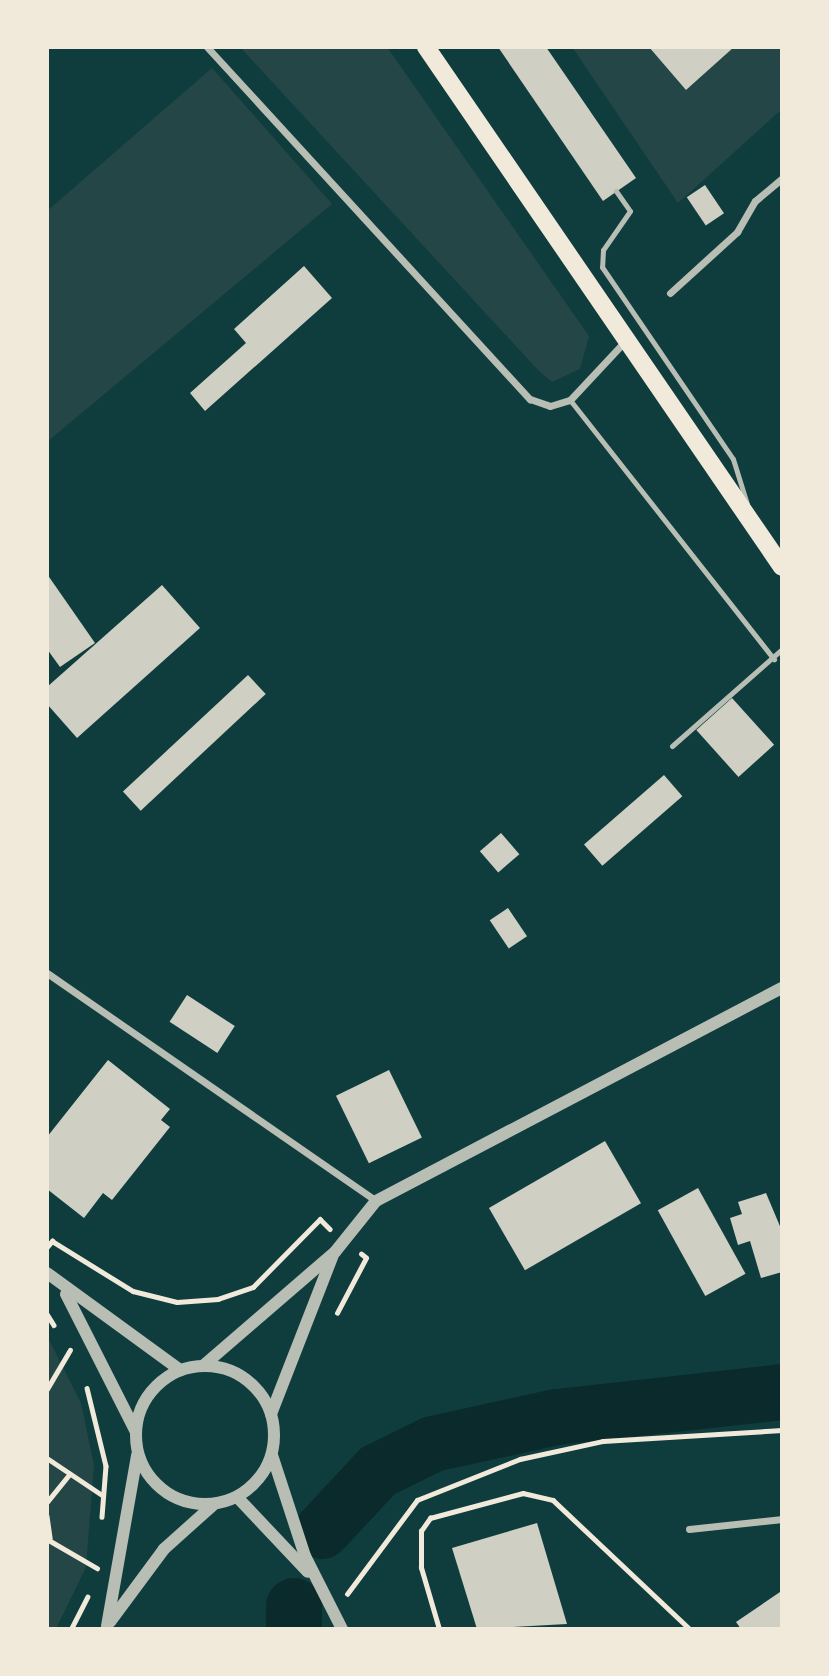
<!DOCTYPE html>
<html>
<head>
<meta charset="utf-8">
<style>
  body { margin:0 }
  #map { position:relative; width:829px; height:1676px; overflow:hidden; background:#0f3d3e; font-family:"PT Sans",sans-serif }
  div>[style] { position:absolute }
  .green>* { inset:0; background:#244646 }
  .river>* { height:56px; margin:-28px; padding:0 28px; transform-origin:28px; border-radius:28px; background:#0a2a2b }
  .building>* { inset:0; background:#cfcfc3; transform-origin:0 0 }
  .path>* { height:4.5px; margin:-2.25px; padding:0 2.25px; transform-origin:2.25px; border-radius:2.25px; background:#f1e9da }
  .service>* { height:5px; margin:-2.5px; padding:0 2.5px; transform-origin:2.5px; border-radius:2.5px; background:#b8beb3 }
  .minor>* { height:7px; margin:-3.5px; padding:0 3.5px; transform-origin:3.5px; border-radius:3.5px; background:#b8beb3 }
  .tertiary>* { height:12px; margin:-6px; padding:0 6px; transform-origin:6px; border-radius:6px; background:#b8beb3 }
  .tertiary>.ring { margin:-6px; padding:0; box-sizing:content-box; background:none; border:12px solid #b8beb3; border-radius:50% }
  .primary>* { height:18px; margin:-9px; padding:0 9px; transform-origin:9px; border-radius:9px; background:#f1e9da }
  span { translate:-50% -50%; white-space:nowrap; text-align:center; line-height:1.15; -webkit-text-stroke:5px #f1e9da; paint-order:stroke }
  .frame { position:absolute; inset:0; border:49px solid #f1e9da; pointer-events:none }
</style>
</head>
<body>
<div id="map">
  <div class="green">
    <i style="clip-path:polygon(240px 47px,387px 47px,589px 336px,580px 369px,552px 382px,538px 370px)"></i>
    <i style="clip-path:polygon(572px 47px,782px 47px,782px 109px,678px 203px)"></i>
    <i style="clip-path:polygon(212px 68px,332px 204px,47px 442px,47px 211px)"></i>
    <i style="clip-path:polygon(47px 1336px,81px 1403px,94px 1465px,86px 1567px,56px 1629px,47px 1629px)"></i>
  </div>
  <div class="river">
    <i style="left:322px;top:1531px;width:82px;rotate:-47deg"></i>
    <i style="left:378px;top:1471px;width:61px;rotate:-26.1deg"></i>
    <i style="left:433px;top:1444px;width:127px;rotate:-12.3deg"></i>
    <i style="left:557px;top:1417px;width:226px;rotate:-6.3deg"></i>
    <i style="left:294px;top:1629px;width:23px;rotate:-90deg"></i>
  </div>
  <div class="building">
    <i style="clip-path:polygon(498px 47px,546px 47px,636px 178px,603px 201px)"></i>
    <i style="clip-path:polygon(649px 47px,734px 47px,686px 90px)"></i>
    <i style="left:705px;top:185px;width:34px;height:22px;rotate:56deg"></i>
    <i style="clip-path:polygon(304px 266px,332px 298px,205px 411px,190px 393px,246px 343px,234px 329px)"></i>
    <i style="clip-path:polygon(47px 574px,95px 643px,60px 667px,47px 649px)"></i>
    <i style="clip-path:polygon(162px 585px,200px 628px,77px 738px,47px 704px,47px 687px)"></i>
    <i style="left:248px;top:675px;width:26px;height:171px;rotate:47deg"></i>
    <i style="left:732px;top:698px;width:63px;height:48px;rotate:48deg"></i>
    <i style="left:664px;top:775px;width:28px;height:106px;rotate:49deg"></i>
    <i style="left:501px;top:833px;width:28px;height:28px;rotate:49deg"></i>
    <i style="left:508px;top:908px;width:34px;height:22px;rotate:56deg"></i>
    <i style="left:187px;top:995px;width:57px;height:32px;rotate:33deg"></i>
    <i style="clip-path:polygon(108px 1060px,170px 1109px,161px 1120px,170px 1127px,112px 1200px,103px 1193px,84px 1218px,47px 1189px,47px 1137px)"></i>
    <i style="left:389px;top:1070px;width:75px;height:59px;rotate:64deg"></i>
    <i style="left:605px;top:1141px;width:72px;height:134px;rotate:60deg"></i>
    <i style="left:698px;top:1188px;width:98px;height:46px;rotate:61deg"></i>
    <i style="clip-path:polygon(766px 1193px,782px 1231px,782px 1272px,761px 1278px,750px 1241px,738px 1245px,730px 1218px,742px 1214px,738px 1202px)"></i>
    <i style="clip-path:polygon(537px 1523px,567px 1624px,477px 1629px,452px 1548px)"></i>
    <i style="clip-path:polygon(780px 1592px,782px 1629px,741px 1629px,736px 1622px)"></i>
  </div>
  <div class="path">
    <i style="left:47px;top:1247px;width:8px;rotate:-50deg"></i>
    <i style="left:52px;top:1241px;width:95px;rotate:31.7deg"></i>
    <i style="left:133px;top:1291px;width:45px;rotate:14deg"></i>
    <i style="left:177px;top:1302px;width:41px;rotate:-4.2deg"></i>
    <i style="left:218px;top:1299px;width:37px;rotate:-19deg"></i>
    <i style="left:253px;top:1287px;width:95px;rotate:-45.4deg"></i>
    <i style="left:320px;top:1219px;width:14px;rotate:45deg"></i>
    <i style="left:337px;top:1313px;width:62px;rotate:-62.2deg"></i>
    <i style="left:366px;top:1258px;width:6px;rotate:-141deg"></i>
    <i style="left:47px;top:1314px;width:13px;rotate:58deg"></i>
    <i style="left:87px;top:1388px;width:80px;rotate:76.3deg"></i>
    <i style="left:106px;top:1466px;width:51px;rotate:94.5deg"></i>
    <i style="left:47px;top:1389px;width:45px;rotate:-59.5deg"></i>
    <i style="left:47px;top:1458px;width:66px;rotate:33.9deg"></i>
    <i style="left:47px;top:1502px;width:36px;rotate:-51deg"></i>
    <i style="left:47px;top:1516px;width:22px;rotate:82deg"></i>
    <i style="left:47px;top:1539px;width:58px;rotate:30.1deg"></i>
    <i style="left:347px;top:1594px;width:117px;rotate:-53.3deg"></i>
    <i style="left:417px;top:1500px;width:111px;rotate:-21.7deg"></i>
    <i style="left:520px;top:1459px;width:85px;rotate:-12.2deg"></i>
    <i style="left:603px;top:1441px;width:179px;rotate:-3.5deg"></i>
    <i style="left:71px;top:1629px;width:36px;rotate:-63deg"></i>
    <i style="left:439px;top:1629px;width:64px;rotate:-106.4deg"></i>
    <i style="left:421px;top:1568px;width:37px;rotate:-90deg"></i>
    <i style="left:421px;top:1531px;width:16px;rotate:-55deg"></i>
    <i style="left:430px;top:1518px;width:96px;rotate:-15deg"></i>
    <i style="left:523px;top:1493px;width:31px;rotate:13deg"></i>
    <i style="left:553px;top:1500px;width:188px;rotate:43.3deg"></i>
  </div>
  <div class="service">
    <i style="left:616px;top:191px;width:24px;rotate:55deg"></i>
    <i style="left:630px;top:211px;width:47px;rotate:124.7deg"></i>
    <i style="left:603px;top:250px;width:17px;rotate:93deg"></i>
    <i style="left:602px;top:267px;width:232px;rotate:55.7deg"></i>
    <i style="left:733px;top:459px;width:47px;rotate:72.7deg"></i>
    <i style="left:570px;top:400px;width:330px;rotate:51.8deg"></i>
    <i style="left:672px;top:746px;width:147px;rotate:-41.4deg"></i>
  </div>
  <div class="minor">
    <i style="left:207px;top:47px;width:478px;rotate:47.5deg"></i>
    <i style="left:530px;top:399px;width:21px;rotate:19deg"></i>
    <i style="left:550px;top:406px;width:21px;rotate:-17deg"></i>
    <i style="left:570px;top:400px;width:82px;rotate:-47deg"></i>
    <i style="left:670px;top:293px;width:91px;rotate:-42.3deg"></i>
    <i style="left:737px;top:232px;width:36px;rotate:-60deg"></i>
    <i style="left:755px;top:201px;width:35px;rotate:-40deg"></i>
    <i style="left:47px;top:973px;width:400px;rotate:34.7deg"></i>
    <i style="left:689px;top:1529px;width:94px;rotate:-6.1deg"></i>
  </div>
  <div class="tertiary">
    <i style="left:47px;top:1273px;width:165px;rotate:36.1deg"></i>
    <i style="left:66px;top:1294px;width:153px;rotate:63.1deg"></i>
    <i style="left:204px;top:1365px;width:173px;rotate:-40.8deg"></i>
    <i style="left:335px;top:1252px;width:65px;rotate:-51.2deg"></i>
    <i style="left:376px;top:1201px;width:458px;rotate:-27.7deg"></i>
    <i class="ring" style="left:136px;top:1366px;width:126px;height:126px"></i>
    <i style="left:271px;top:1414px;width:171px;rotate:-68.7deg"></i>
    <i style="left:272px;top:1455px;width:106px;rotate:71.9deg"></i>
    <i style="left:305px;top:1556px;width:82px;rotate:63.1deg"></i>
    <i style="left:237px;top:1497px;width:103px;rotate:46.6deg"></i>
    <i style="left:110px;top:1622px;width:91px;rotate:-53.5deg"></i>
    <i style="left:164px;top:1549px;width:66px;rotate:-41.9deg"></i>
    <i style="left:107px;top:1626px;width:174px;rotate:-80deg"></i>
  </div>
  <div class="primary">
    <i style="left:426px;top:47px;width:630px;rotate:55.6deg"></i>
  </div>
  <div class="frame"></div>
</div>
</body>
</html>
